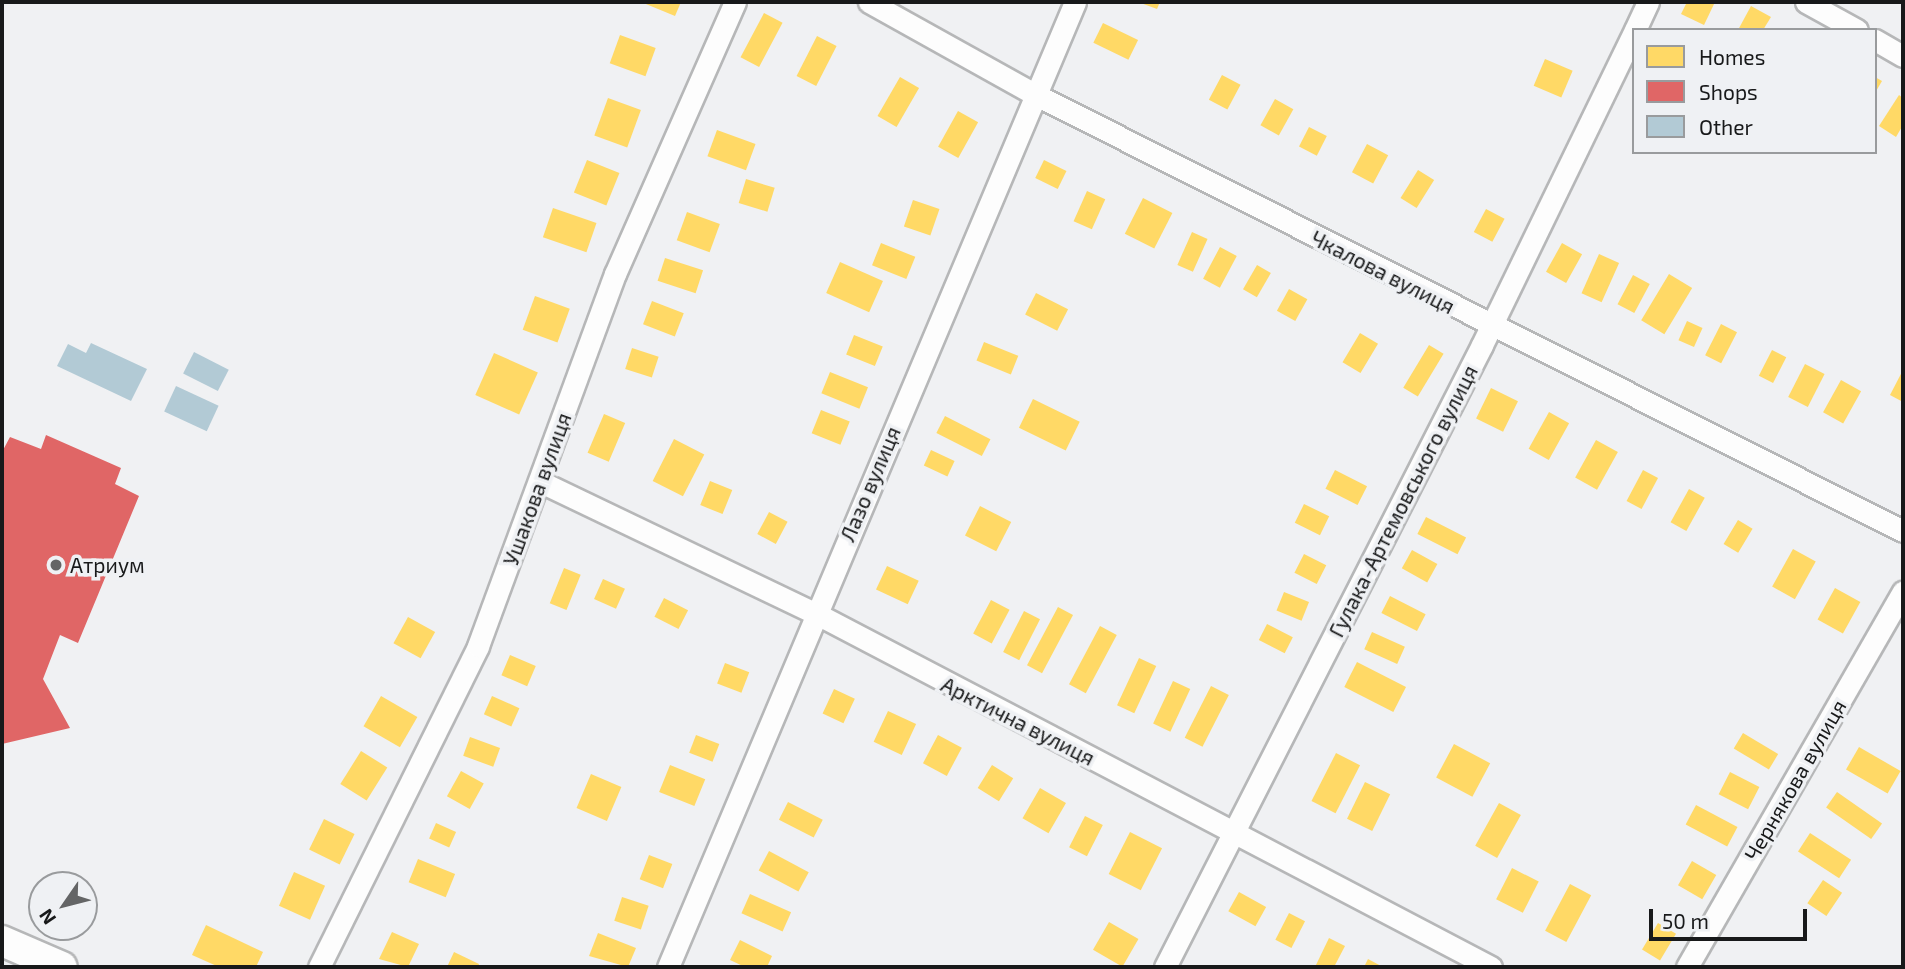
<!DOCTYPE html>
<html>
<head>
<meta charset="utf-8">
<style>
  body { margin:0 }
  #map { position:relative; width:1905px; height:969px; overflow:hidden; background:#f0f1f3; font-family:"Exo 2",sans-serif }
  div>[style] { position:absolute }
  .homes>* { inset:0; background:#ffd966; transform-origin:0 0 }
  .shops>* { inset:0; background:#e06666 }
  .building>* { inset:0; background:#b2cad5; transform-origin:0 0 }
  .roads { filter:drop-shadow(2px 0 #b6b7b8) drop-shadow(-2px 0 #b6b7b8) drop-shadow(0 2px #b6b7b8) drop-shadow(0 -2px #b6b7b8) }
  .minor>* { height:21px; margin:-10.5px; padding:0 10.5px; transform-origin:10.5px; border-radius:10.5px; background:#fdfdfd }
  .secondary>* { height:30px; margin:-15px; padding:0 15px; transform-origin:15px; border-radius:15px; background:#fdfdfd }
  .dots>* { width:19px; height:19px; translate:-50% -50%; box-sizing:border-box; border:4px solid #eff1f4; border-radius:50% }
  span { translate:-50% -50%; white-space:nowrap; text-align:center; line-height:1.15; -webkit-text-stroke:7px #eff1f4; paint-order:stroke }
  .street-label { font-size:21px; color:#18191a }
  .poi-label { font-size:21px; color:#18191a }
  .left { translate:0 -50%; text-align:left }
  .frame { position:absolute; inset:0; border:4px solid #18191a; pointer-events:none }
  .legend { position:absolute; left:1632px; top:28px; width:245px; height:126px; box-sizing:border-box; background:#eff1f4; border:2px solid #999b9d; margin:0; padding:9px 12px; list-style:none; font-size:21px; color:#18191a }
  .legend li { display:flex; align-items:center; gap:14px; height:35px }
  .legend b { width:35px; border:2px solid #999b9d }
  .north { position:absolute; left:28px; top:871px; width:70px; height:70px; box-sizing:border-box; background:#eff1f4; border:2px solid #999b9d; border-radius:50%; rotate:235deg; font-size:19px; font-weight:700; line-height:28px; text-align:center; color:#18191a }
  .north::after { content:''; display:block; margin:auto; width:24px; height:32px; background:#646566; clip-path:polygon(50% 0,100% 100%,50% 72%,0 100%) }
  .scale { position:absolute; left:1649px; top:909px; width:158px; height:32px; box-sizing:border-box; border:4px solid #18191a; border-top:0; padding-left:9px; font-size:21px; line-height:24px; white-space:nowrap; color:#18191a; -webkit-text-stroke:5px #eff1f4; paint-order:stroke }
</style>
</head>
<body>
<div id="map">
  <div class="homes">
    <i style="clip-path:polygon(641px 2px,681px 2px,675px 16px)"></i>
    <i style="clip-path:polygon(1138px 2px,1160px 2px,1157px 9px)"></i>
    <i style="clip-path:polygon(1687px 2px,1715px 2px,1704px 25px,1681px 14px)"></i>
    <i style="clip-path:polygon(1751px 6px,1771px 17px,1763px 30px,1738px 30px)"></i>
    <i style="left:764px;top:13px;width:21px;height:50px;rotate:28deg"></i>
    <i style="left:1103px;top:23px;width:39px;height:22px;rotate:26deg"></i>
    <i style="left:620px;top:35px;width:38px;height:30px;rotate:20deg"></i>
    <i style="left:817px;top:36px;width:22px;height:45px;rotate:27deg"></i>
    <i style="left:1545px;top:59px;width:30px;height:29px;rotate:23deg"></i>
    <i style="left:1222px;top:75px;width:21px;height:28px;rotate:28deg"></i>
    <i style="left:900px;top:77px;width:22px;height:45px;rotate:30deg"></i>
    <i style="clip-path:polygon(1875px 77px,1882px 81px,1875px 93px)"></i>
    <i style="clip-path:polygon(1899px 95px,1903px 98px,1903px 125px,1896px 137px,1879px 126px)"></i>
    <i style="left:608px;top:98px;width:35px;height:40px;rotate:20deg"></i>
    <i style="left:1275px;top:99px;width:21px;height:30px;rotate:29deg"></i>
    <i style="left:958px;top:111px;width:23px;height:41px;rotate:29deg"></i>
    <i style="left:1309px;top:127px;width:20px;height:22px;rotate:27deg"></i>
    <i style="left:717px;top:130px;width:41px;height:28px;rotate:20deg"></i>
    <i style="left:1367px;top:144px;width:24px;height:32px;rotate:28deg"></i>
    <i style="left:587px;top:160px;width:35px;height:35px;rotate:22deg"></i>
    <i style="left:1044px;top:160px;width:25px;height:20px;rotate:26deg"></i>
    <i style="left:1418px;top:170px;width:19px;height:33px;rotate:32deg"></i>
    <i style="left:746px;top:179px;width:30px;height:25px;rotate:17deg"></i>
    <i style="left:1087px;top:191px;width:20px;height:33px;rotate:24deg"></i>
    <i style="left:1143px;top:198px;width:33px;height:40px;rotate:27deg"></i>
    <i style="left:913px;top:200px;width:28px;height:28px;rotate:19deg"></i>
    <i style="left:553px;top:208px;width:46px;height:31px;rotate:19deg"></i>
    <i style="left:1486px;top:209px;width:21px;height:26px;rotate:28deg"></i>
    <i style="left:687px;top:212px;width:35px;height:30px;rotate:20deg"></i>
    <i style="left:1192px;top:232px;width:17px;height:36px;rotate:24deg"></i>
    <i style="left:881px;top:243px;width:37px;height:24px;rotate:22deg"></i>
    <i style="left:1562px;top:243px;width:23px;height:33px;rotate:29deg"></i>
    <i style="left:1220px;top:247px;width:19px;height:36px;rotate:28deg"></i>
    <i style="left:1599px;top:254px;width:22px;height:43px;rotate:24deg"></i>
    <i style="left:665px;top:258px;width:40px;height:24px;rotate:18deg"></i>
    <i style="left:840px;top:262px;width:47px;height:34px;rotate:24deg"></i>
    <i style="left:1257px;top:265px;width:16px;height:28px;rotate:30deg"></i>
    <i style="left:1669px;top:274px;width:27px;height:54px;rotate:31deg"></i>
    <i style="left:1633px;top:275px;width:19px;height:33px;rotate:28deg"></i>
    <i style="left:1289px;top:289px;width:21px;height:25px;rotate:29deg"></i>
    <i style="left:1036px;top:293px;width:36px;height:24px;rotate:27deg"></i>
    <i style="left:535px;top:296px;width:37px;height:36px;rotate:20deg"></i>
    <i style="left:652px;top:301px;width:34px;height:25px;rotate:21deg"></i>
    <i style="left:1687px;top:321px;width:17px;height:21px;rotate:24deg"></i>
    <i style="left:1721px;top:324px;width:18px;height:35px;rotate:27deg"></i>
    <i style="left:1360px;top:333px;width:21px;height:34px;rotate:31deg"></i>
    <i style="left:854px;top:335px;width:31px;height:21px;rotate:22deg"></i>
    <i style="left:984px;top:342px;width:37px;height:20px;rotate:22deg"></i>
    <i style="left:1429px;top:345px;width:17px;height:50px;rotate:31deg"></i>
    <i style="left:632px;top:348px;width:28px;height:22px;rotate:18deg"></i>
    <i style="left:1772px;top:350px;width:16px;height:29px;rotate:27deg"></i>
    <i style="left:494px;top:353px;width:48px;height:46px;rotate:24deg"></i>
    <i style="left:1805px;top:364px;width:22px;height:37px;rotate:27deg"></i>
    <i style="clip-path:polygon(1903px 370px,1903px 402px,1890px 395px)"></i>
    <i style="left:830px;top:372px;width:41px;height:23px;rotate:22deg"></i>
    <i style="left:1841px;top:380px;width:23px;height:37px;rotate:29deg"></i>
    <i style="left:1491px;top:388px;width:30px;height:34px;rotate:26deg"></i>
    <i style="left:1033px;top:399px;width:52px;height:32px;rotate:26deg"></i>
    <i style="left:821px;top:410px;width:31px;height:25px;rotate:22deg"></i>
    <i style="left:1549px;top:412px;width:23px;height:42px;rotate:29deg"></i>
    <i style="left:604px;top:414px;width:23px;height:42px;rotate:23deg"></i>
    <i style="left:945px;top:416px;width:51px;height:19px;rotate:27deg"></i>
    <i style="left:674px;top:439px;width:34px;height:47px;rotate:27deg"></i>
    <i style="left:1596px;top:440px;width:25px;height:43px;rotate:29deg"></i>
    <i style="left:931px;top:450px;width:26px;height:17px;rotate:25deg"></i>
    <i style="left:1335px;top:470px;width:36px;height:21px;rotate:27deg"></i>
    <i style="left:1643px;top:470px;width:17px;height:35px;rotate:28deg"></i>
    <i style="left:710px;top:481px;width:24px;height:26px;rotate:22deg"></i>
    <i style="left:1689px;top:489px;width:18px;height:38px;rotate:29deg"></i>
    <i style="left:1304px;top:504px;width:28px;height:21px;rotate:26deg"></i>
    <i style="left:980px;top:506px;width:35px;height:33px;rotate:27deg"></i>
    <i style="left:769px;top:512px;width:21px;height:25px;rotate:28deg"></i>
    <i style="left:1426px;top:517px;width:45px;height:19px;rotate:27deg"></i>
    <i style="left:1738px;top:520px;width:17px;height:28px;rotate:31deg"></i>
    <i style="left:1793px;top:549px;width:26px;height:43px;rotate:29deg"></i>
    <i style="left:1412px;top:550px;width:29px;height:21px;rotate:29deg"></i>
    <i style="left:1304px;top:554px;width:25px;height:21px;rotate:27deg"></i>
    <i style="left:887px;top:566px;width:35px;height:26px;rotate:25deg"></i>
    <i style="left:564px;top:568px;width:18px;height:38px;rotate:22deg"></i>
    <i style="left:603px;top:579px;width:24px;height:22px;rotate:24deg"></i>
    <i style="left:1835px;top:588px;width:29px;height:36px;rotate:29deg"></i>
    <i style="left:1284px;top:592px;width:27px;height:20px;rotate:22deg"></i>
    <i style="left:1390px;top:596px;width:40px;height:19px;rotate:27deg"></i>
    <i style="left:664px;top:598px;width:27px;height:21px;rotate:27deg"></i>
    <i style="left:991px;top:600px;width:21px;height:38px;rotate:28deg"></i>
    <i style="left:1058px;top:607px;width:17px;height:66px;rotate:28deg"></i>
    <i style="left:1024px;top:611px;width:18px;height:46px;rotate:27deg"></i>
    <i style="left:408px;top:617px;width:31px;height:30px;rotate:29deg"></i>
    <i style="left:1267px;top:624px;width:29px;height:18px;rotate:27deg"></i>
    <i style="left:1100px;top:626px;width:19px;height:66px;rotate:28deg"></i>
    <i style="left:1372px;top:632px;width:36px;height:19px;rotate:24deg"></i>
    <i style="left:510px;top:655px;width:28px;height:22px;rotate:23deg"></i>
    <i style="left:1139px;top:658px;width:19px;height:52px;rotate:25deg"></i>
    <i style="left:1357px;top:662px;width:55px;height:28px;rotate:27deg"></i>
    <i style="left:725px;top:663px;width:26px;height:22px;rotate:21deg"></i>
    <i style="left:1173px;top:681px;width:19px;height:47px;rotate:25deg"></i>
    <i style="left:1211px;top:686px;width:20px;height:58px;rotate:27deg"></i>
    <i style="left:834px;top:689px;width:23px;height:27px;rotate:25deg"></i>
    <i style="left:381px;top:696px;width:42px;height:35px;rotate:30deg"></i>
    <i style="left:492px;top:696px;width:30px;height:20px;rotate:24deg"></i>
    <i style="left:888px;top:711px;width:31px;height:34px;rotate:25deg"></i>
    <i style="left:1743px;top:733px;width:41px;height:18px;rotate:31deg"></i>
    <i style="left:696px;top:735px;width:25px;height:19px;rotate:21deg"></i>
    <i style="left:938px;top:735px;width:27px;height:32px;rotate:28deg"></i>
    <i style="left:470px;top:737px;width:32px;height:20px;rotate:20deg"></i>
    <i style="left:1454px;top:744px;width:41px;height:38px;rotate:28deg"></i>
    <i style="left:1859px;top:747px;width:48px;height:26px;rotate:30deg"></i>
    <i style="left:361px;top:751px;width:31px;height:39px;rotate:32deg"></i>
    <i style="left:1336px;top:753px;width:27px;height:54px;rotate:27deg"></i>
    <i style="left:670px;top:765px;width:38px;height:29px;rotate:22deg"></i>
    <i style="left:992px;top:765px;width:25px;height:27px;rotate:32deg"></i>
    <i style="left:461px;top:771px;width:26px;height:29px;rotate:29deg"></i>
    <i style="left:1730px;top:772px;width:33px;height:25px;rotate:27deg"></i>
    <i style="left:591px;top:774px;width:33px;height:37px;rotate:23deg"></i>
    <i style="left:1365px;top:782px;width:28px;height:41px;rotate:26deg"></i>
    <i style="left:1040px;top:788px;width:30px;height:35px;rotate:30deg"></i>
    <i style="left:1837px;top:792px;width:55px;height:19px;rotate:35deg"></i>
    <i style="left:788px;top:802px;width:39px;height:20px;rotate:27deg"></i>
    <i style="left:1499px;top:803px;width:25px;height:49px;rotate:29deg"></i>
    <i style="left:1696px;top:805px;width:47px;height:22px;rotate:28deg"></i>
    <i style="left:1085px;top:816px;width:20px;height:35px;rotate:27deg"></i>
    <i style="left:324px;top:819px;width:34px;height:34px;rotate:26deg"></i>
    <i style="left:436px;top:823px;width:22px;height:17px;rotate:24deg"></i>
    <i style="left:1130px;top:832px;width:36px;height:47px;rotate:27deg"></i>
    <i style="left:1810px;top:833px;width:49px;height:22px;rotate:33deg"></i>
    <i style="left:769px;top:851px;width:45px;height:22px;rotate:28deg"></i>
    <i style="left:649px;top:855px;width:25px;height:26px;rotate:21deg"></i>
    <i style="left:418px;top:859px;width:40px;height:25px;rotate:22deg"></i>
    <i style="left:1692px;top:861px;width:28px;height:28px;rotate:30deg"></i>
    <i style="left:1512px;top:868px;width:30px;height:35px;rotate:27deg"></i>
    <i style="left:294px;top:872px;width:34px;height:37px;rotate:24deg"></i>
    <i style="left:1823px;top:880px;width:23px;height:28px;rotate:34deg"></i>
    <i style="left:1570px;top:884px;width:24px;height:53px;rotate:28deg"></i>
    <i style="left:1239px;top:892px;width:31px;height:22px;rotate:29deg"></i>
    <i style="left:750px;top:894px;width:45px;height:21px;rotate:24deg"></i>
    <i style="left:622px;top:897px;width:28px;height:25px;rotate:18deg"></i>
    <i style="left:1289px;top:913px;width:18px;height:30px;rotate:27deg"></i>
    <i style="left:1109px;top:922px;width:34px;height:32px;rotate:30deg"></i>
    <i style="left:1658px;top:923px;width:21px;height:31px;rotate:31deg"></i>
    <i style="clip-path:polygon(206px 925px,263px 952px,256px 967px,219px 967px,192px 955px)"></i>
    <i style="clip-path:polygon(392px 932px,419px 944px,408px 967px,379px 959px)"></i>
    <i style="clip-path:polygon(598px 933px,636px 948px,628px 967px,589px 956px)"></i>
    <i style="clip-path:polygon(1329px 938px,1345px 946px,1334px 967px,1315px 967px)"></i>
    <i style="clip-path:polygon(740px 940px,772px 956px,767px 967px,745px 967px,730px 960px)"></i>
    <i style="clip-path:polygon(454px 952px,479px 964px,478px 967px,447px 967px)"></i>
    <i style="clip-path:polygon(1368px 959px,1383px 967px,1364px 967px)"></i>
  </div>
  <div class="shops">
    <i style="clip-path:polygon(46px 435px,121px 468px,115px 484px,139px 496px,78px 643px,60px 635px,43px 679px,70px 728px,2px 744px,2px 452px,10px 437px,41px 449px)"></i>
  </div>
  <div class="building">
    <i style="clip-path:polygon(91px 343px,147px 369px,131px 401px,57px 366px,68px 344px,86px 353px)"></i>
    <i style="left:194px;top:352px;width:39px;height:24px;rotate:27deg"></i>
    <i style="left:176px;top:386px;width:47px;height:28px;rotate:25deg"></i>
  </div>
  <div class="roads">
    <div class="minor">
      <i style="left:869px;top:2px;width:193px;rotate:29.1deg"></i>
      <i style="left:1038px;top:96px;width:968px;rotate:26.7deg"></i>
      <i style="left:1806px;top:2px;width:58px;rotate:28.8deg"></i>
      <i style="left:1635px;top:30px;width:31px;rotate:-65deg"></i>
      <i style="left:1875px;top:40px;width:32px;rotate:30deg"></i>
      <i style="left:541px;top:482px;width:304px;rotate:25.6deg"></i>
      <i style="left:815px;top:613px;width:763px;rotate:27.64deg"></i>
      <i style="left:319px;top:967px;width:358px;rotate:-63.6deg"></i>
      <i style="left:478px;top:646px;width:396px;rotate:-69.8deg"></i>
      <i style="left:615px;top:274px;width:297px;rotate:-66.2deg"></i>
      <i style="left:668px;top:967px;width:1047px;rotate:-67.13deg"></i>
      <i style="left:1165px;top:967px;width:698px;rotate:-62.99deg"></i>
      <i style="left:1482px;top:345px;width:348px;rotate:-64.1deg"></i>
      <i style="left:1687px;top:967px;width:433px;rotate:-60.1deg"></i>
    </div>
    <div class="secondary">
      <i style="left:2px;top:941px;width:65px;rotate:23.4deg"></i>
    </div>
  </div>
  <div class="dots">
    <i style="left:56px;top:565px;background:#646566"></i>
  </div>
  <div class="street-label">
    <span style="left:1383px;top:272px;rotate:27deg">Чкалова вулиця</span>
    <span style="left:870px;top:484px;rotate:-67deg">Лазо вулиця</span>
    <span style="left:537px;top:489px;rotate:-70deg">Ушакова вулиця</span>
    <span style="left:1403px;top:501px;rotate:-63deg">Гулака-Артемовського вулиця</span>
    <span style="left:1018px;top:721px;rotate:27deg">Арктична вулиця</span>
    <span style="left:1795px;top:780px;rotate:-60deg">Чернякова вулиця</span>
  </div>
  <div class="poi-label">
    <span class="left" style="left:70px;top:565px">Атриум</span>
  </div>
  <div class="frame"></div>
  <ul class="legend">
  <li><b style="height:19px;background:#ffd966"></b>Homes</li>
  <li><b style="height:19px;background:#e06666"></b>Shops</li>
  <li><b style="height:19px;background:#b2cad5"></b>Other</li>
  </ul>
  <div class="north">N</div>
  <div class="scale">50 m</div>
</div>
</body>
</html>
